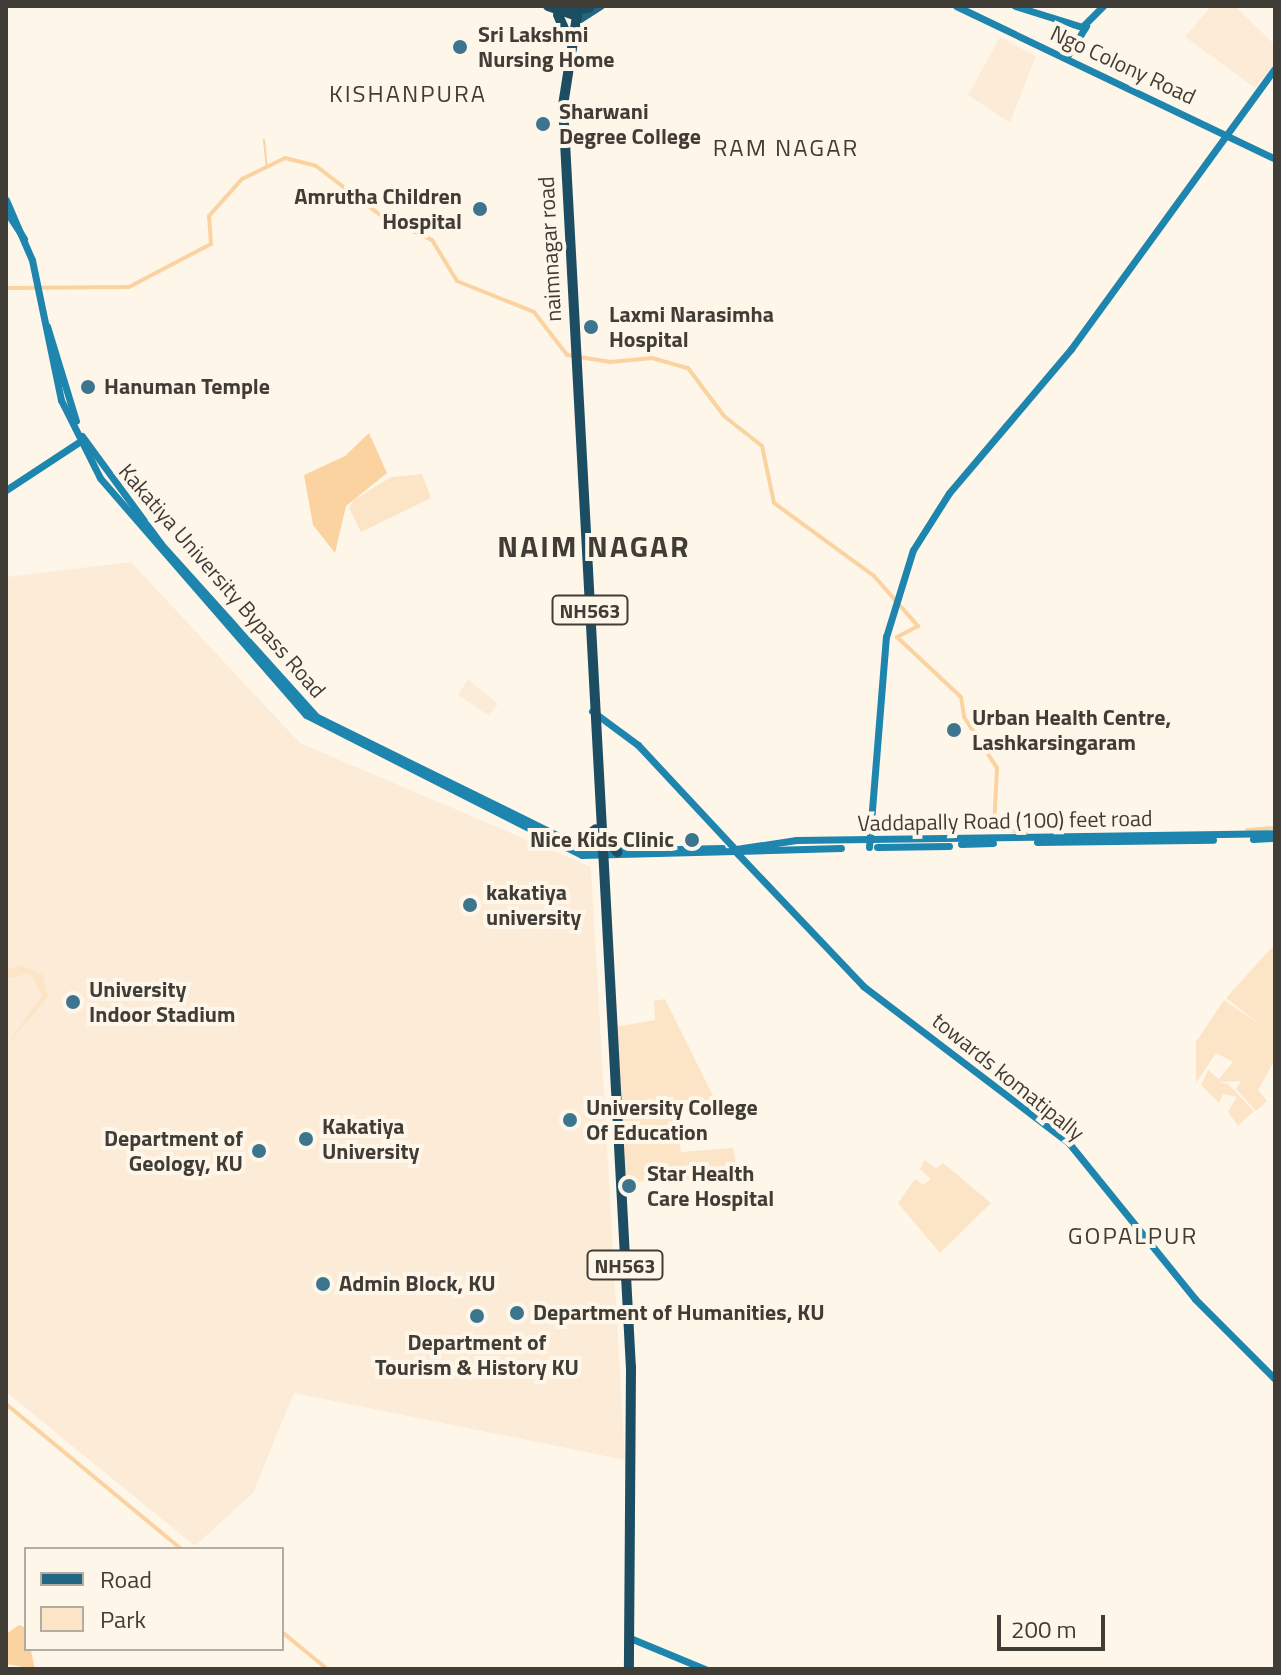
<!DOCTYPE html>
<html>
<head>
<meta charset="utf-8">
<style>
  body { margin:0 }
  #map { position:relative; width:1281px; height:1675px; overflow:hidden; background:#fff6ea; font-family:"Titillium Web",sans-serif }
  div>[style] { position:absolute }
  .built>* { inset:0; background:#fcecd7 }
  .green>* { inset:0; background:#fce4c7 }
  .water>* { inset:0; background:#fad3a0 }
  .stream>* { height:2px; margin:-1px; padding:0 1px; transform-origin:1px; border-radius:1px; background:#fad3a0 }
  .canal>* { height:4px; margin:-2px; padding:0 2px; transform-origin:2px; border-radius:2px; background:#fad3a0 }
  .secondary>* { height:7px; margin:-3.5px; padding:0 3.5px; transform-origin:3.5px; border-radius:3.5px; background:#1e86ae }
  .primary>* { height:8px; margin:-4px; padding:0 4px; transform-origin:4px; border-radius:4px; background:#236683 }
  .highway>* { height:10px; margin:-5px; padding:0 5px; transform-origin:5px; border-radius:5px; background:#1c4d62 }
  .dots>* { width:22px; height:22px; translate:-50% -50%; box-sizing:border-box; border:4px solid #fff6ea; border-radius:50% }
  span { translate:-50% -50%; white-space:nowrap; text-align:center; line-height:1.15; -webkit-text-stroke:8px #fff6ea; paint-order:stroke }
  .shield-label span { padding:2px 6px; background:#fff6ea; border:2px solid; border-radius:6px; -webkit-text-stroke-width:0 }
  .shield-label { font-size:20px; color:#403c36; font-weight:700 }
  .poi-label { font-size:22px; color:#403c36; font-weight:700 }
  .left { translate:0 -50%; text-align:left }
  .right { translate:-100% -50%; text-align:right }
  .street-label { font-size:22px; color:#403c36 }
  .neighbourhood-label { font-size:24px; color:#403c36; letter-spacing:2px }
  .district-label { font-size:30px; color:#403c36; font-weight:700; letter-spacing:2px }
  .frame { position:absolute; inset:0; border:8px solid #403c36; pointer-events:none }
  .legend { position:absolute; left:24px; top:1547px; width:260px; height:104px; box-sizing:border-box; background:#fff6ea; border:2px solid #b3aca2; margin:0; padding:10px 14px; list-style:none; font-size:24px; color:#403c36 }
  .legend li { display:flex; align-items:center; gap:16px; height:40px }
  .legend b { width:40px; border:2px solid #b3aca2 }
  .scale { position:absolute; left:997px; top:1615px; width:108px; height:36px; box-sizing:border-box; border:4px solid #403c36; border-top:0; padding-left:10px; font-size:24px; line-height:28px; white-space:nowrap; color:#403c36; -webkit-text-stroke:6px #fff6ea; paint-order:stroke }
</style>
</head>
<body>
<div id="map">
  <div class="built">
    <i style="clip-path:polygon(1211px 6px,1235px 6px,1275px 45px,1275px 63px,1255px 88px,1185px 37px)"></i>
    <i style="clip-path:polygon(1000px 37px,1036px 56px,1010px 123px,968px 95px)"></i>
    <i style="clip-path:polygon(131px 562px,300px 743px,591px 867px,625px 1460px,294px 1393px,253px 1493px,195px 1546px,6px 1392px,6px 577px)"></i>
    <i style="clip-path:polygon(468px 679px,498px 704px,489px 716px,458px 695px)"></i>
  </div>
  <div class="green">
    <i style="clip-path:polygon(422px 474px,431px 498px,361px 532px,349px 508px,354px 500px,391px 477px)"></i>
    <i style="clip-path:polygon(1275px 944px,1275px 1060px,1258px 1090px,1267px 1101px,1256px 1111px,1236px 1089px,1241px 1081px,1219px 1082px,1228px 1084px,1254px 1111px,1238px 1126px,1228px 1112px,1237px 1097px,1223px 1094px,1219px 1103px,1201px 1085px,1208px 1070px,1219px 1079px,1233px 1062px,1216px 1053px,1196px 1083px,1196px 1042px,1224px 1000px,1259px 1024px,1226px 998px)"></i>
    <i style="clip-path:polygon(20px 965px,43px 975px,48px 997px,6px 1046px,42px 995px,30px 973px,6px 979px,6px 970px)"></i>
    <i style="clip-path:polygon(665px 999px,722px 1114px,676px 1111px,681px 1152px,733px 1148px,739px 1177px,624px 1182px,615px 1027px,655px 1020px,654px 1001px)"></i>
    <i style="clip-path:polygon(925px 1160px,936px 1169px,943px 1163px,991px 1203px,940px 1253px,898px 1203px,915px 1179px,923px 1185px,931px 1179px,920px 1169px)"></i>
  </div>
  <div class="water">
    <i style="clip-path:polygon(369px 433px,387px 473px,346px 506px,335px 553px,313px 525px,304px 475px,345px 456px)"></i>
    <i style="clip-path:polygon(19px 1625px,26px 1628px,35px 1669px,6px 1664px,6px 1634px)"></i>
  </div>
  <div class="stream">
    <i style="left:264px;top:140px;width:28px;rotate:84deg"></i>
  </div>
  <div class="canal">
    <i style="left:6px;top:288px;width:123px;rotate:-0.5deg"></i>
    <i style="left:129px;top:287px;width:93px;rotate:-27.7deg"></i>
    <i style="left:211px;top:244px;width:28px;rotate:-94deg"></i>
    <i style="left:209px;top:216px;width:50px;rotate:-48.3deg"></i>
    <i style="left:242px;top:179px;width:48px;rotate:-26deg"></i>
    <i style="left:285px;top:158px;width:32px;rotate:14deg"></i>
    <i style="left:316px;top:166px;width:84px;rotate:37.3deg"></i>
    <i style="left:383px;top:217px;width:54px;rotate:25.1deg"></i>
    <i style="left:432px;top:240px;width:48px;rotate:58.6deg"></i>
    <i style="left:457px;top:281px;width:83px;rotate:21.9deg"></i>
    <i style="left:534px;top:312px;width:54px;rotate:52.5deg"></i>
    <i style="left:567px;top:355px;width:44px;rotate:9.2deg"></i>
    <i style="left:610px;top:362px;width:42px;rotate:-5.4deg"></i>
    <i style="left:652px;top:358px;width:37px;rotate:16deg"></i>
    <i style="left:688px;top:368px;width:60px;rotate:53.1deg"></i>
    <i style="left:724px;top:416px;width:48px;rotate:38.3deg"></i>
    <i style="left:762px;top:446px;width:58px;rotate:78.1deg"></i>
    <i style="left:774px;top:503px;width:124px;rotate:36.1deg"></i>
    <i style="left:874px;top:576px;width:67px;rotate:48.7deg"></i>
    <i style="left:918px;top:626px;width:24px;rotate:152deg"></i>
    <i style="left:897px;top:637px;width:88px;rotate:43.2deg"></i>
    <i style="left:961px;top:697px;width:20px;rotate:81deg"></i>
    <i style="left:964px;top:717px;width:61px;rotate:57.1deg"></i>
    <i style="left:997px;top:768px;width:60px;rotate:92.9deg"></i>
    <i style="left:994px;top:828px;width:32px;rotate:9deg"></i>
    <i style="left:1247px;top:830px;width:28px;rotate:-4deg"></i>
    <i style="left:6px;top:1404px;width:227px;rotate:39.6deg"></i>
    <i style="left:282px;top:1632px;width:58px;rotate:39.4deg"></i>
  </div>
  <div class="secondary">
    <i style="left:956px;top:6px;width:354px;rotate:25.6deg"></i>
    <i style="left:1015px;top:6px;width:70px;rotate:17.4deg"></i>
    <i style="left:1082px;top:27px;width:30px;rotate:-45deg"></i>
    <i style="left:1066px;top:58px;width:38px;rotate:-58deg"></i>
    <i style="left:6px;top:200px;width:65px;rotate:66.6deg"></i>
    <i style="left:32px;top:260px;width:143px;rotate:78.3deg"></i>
    <i style="left:61px;top:400px;width:87px;rotate:63.4deg"></i>
    <i style="left:100px;top:478px;width:314px;rotate:49deg"></i>
    <i style="left:306px;top:715px;width:309px;rotate:26.9deg"></i>
    <i style="left:582px;top:855px;width:152px;rotate:-1.5deg"></i>
    <i style="left:6px;top:211px;width:33px;rotate:57deg"></i>
    <i style="left:47px;top:326px;width:99px;rotate:73deg"></i>
    <i style="left:82px;top:436px;width:134px;rotate:53.8deg"></i>
    <i style="left:161px;top:544px;width:233px;rotate:48deg"></i>
    <i style="left:317px;top:717px;width:303px;rotate:26.2deg"></i>
    <i style="left:589px;top:851px;width:133px;rotate:-1.3deg"></i>
    <i style="left:6px;top:490px;width:91px;rotate:-33.3deg"></i>
    <i style="left:592px;top:711px;width:57px;rotate:36.5deg"></i>
    <i style="left:638px;top:745px;width:142px;rotate:47deg"></i>
    <i style="left:1253px;top:839px;width:22px;rotate:-3deg"></i>
    <i style="left:1037px;top:842px;width:176px;rotate:-0.7deg"></i>
    <i style="left:961px;top:844px;width:32px;rotate:-2deg"></i>
    <i style="left:869px;top:847px;width:211px;rotate:-85.4deg"></i>
    <i style="left:886px;top:637px;width:91px;rotate:-72.8deg"></i>
    <i style="left:913px;top:550px;width:67px;rotate:-57.7deg"></i>
    <i style="left:949px;top:493px;width:189px;rotate:-49.7deg"></i>
    <i style="left:1071px;top:349px;width:347px;rotate:-54deg"></i>
    <i style="left:877px;top:847px;width:72px;rotate:-0.8deg"></i>
    <i style="left:736px;top:849px;width:61px;rotate:-8.5deg"></i>
    <i style="left:796px;top:840px;width:479px;rotate:-0.8deg"></i>
    <i style="left:738px;top:851px;width:103px;rotate:-1.7deg"></i>
    <i style="left:736px;top:852px;width:185px;rotate:46.5deg"></i>
    <i style="left:863px;top:986px;width:258px;rotate:37.3deg"></i>
    <i style="left:1068px;top:1142px;width:202px;rotate:51deg"></i>
    <i style="left:1195px;top:1299px;width:113px;rotate:45deg"></i>
    <i style="left:630px;top:1638px;width:81px;rotate:22.5deg"></i>
  </div>
  <div class="primary">
    <i style="left:576px;top:22px;width:30px;rotate:-33deg"></i>
  </div>
  <div class="highway">
    <i style="left:548px;top:6px;width:31px;rotate:19deg"></i>
    <i style="left:577px;top:16px;width:90px;rotate:98.9deg"></i>
    <i style="left:563px;top:105px;width:1264px;rotate:86.92deg"></i>
    <i style="left:631px;top:1367px;width:302px;rotate:90.4deg"></i>
    <i style="left:565px;top:10px;width:24px;rotate:-5deg"></i>
    <i style="left:558px;top:15px;width:22px;rotate:66deg"></i>
    <i style="left:601px;top:832px;width:26px;rotate:51deg"></i>
    <i style="left:575px;top:845px;width:26px;rotate:-37deg"></i>
  </div>
  <div class="dots">
    <i style="left:460px;top:47px;background:#3d758f"></i>
    <i style="left:543px;top:124px;background:#3d758f"></i>
    <i style="left:480px;top:209px;background:#3d758f"></i>
    <i style="left:591px;top:327px;background:#3d758f"></i>
    <i style="left:88px;top:387px;background:#3d758f"></i>
    <i style="left:954px;top:730px;background:#3d758f"></i>
    <i style="left:692px;top:840px;background:#3d758f"></i>
    <i style="left:470px;top:905px;background:#3d758f"></i>
    <i style="left:73px;top:1002px;background:#3d758f"></i>
    <i style="left:570px;top:1120px;background:#3d758f"></i>
    <i style="left:306px;top:1139px;background:#3d758f"></i>
    <i style="left:259px;top:1151px;background:#3d758f"></i>
    <i style="left:629px;top:1186px;background:#3d758f"></i>
    <i style="left:323px;top:1284px;background:#3d758f"></i>
    <i style="left:517px;top:1313px;background:#3d758f"></i>
    <i style="left:477px;top:1316px;background:#3d758f"></i>
  </div>
  <div class="shield-label">
    <span style="left:590px;top:610px">NH563</span>
    <span style="left:625px;top:1265px">NH563</span>
  </div>
  <div class="poi-label">
    <span class="left" style="left:478px;top:47px">Sri Lakshmi<br>Nursing Home</span>
    <span class="left" style="left:559px;top:124px">Sharwani<br>Degree College</span>
    <span class="right" style="left:462px;top:209px">Amrutha Children<br>Hospital</span>
    <span class="left" style="left:609px;top:327px">Laxmi Narasimha<br>Hospital</span>
    <span class="left" style="left:104px;top:387px">Hanuman Temple</span>
    <span class="left" style="left:972px;top:730px">Urban Health Centre,<br>Lashkarsingaram</span>
    <span class="right" style="left:674px;top:840px">Nice Kids Clinic</span>
    <span class="left" style="left:486px;top:905px">kakatiya<br>university</span>
    <span class="left" style="left:89px;top:1002px">University<br>Indoor Stadium</span>
    <span class="left" style="left:586px;top:1120px">University College<br>Of Education</span>
    <span class="left" style="left:322px;top:1139px">Kakatiya<br>University</span>
    <span class="right" style="left:243px;top:1151px">Department of<br>Geology, KU</span>
    <span class="left" style="left:647px;top:1186px">Star Health<br>Care Hospital</span>
    <span class="left" style="left:339px;top:1284px">Admin Block, KU</span>
    <span class="left" style="left:533px;top:1313px">Department of Humanities, KU</span>
    <span style="left:477px;top:1355px">Department of<br>Tourism &amp; History KU</span>
  </div>
  <div class="street-label">
    <span style="left:1123px;top:65px;rotate:25deg">Ngo Colony Road</span>
    <span style="left:550px;top:249px;rotate:-93deg">naimnagar road</span>
    <span style="left:222px;top:581px;rotate:49deg">Kakatiya University Bypass Road</span>
    <span style="left:1005px;top:821px;rotate:-1deg">Vaddapally Road (100) feet road</span>
    <span style="left:1008px;top:1077px;rotate:39deg">towards komatipally</span>
  </div>
  <div class="neighbourhood-label">
    <span style="left:408px;top:94px">KISHANPURA</span>
    <span style="left:786px;top:148px">RAM NAGAR</span>
    <span style="left:1133px;top:1236px">GOPALPUR</span>
  </div>
  <div class="district-label">
    <span style="left:594px;top:546px">NAIM NAGAR</span>
  </div>
  <div class="frame"></div>
  <ul class="legend">
  <li><b style="height:10px;background:#236683"></b>Road</li>
  <li><b style="height:22px;background:#fce4c7"></b>Park</li>
  </ul>
  <div class="scale">200 m</div>
</div>
</body>
</html>
